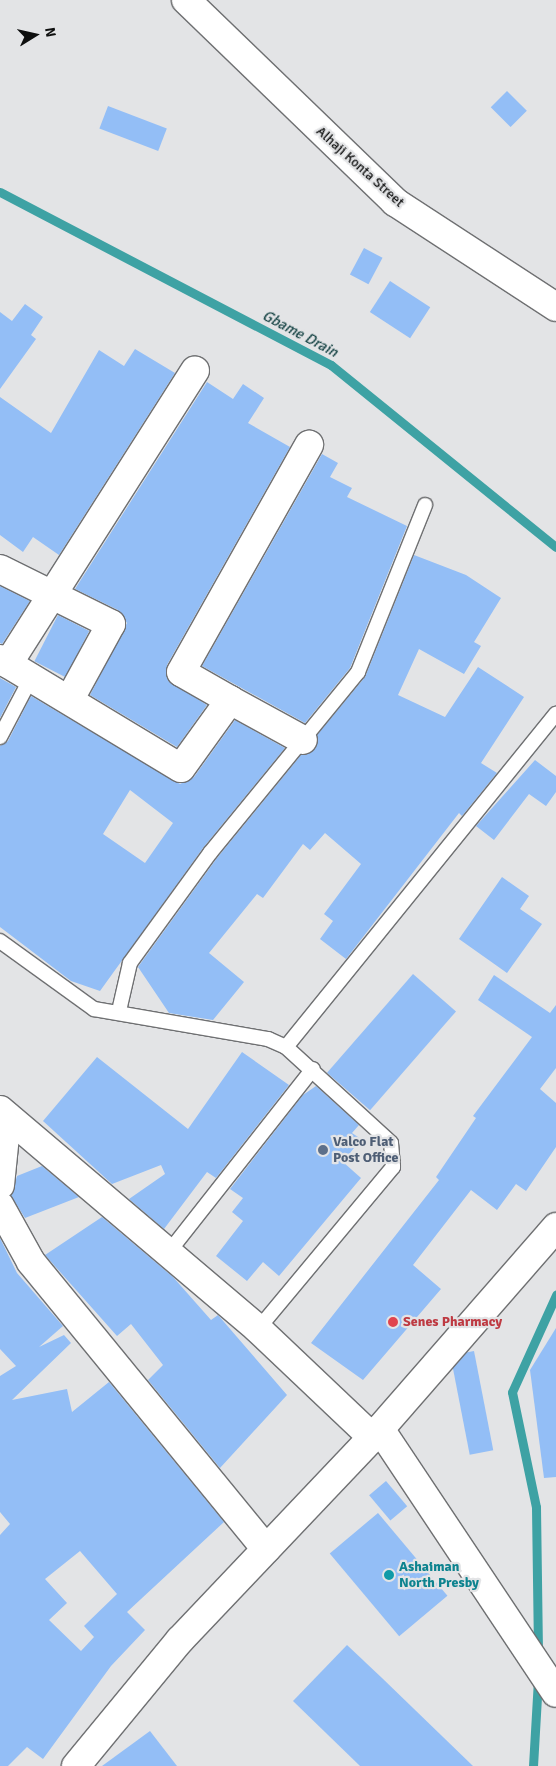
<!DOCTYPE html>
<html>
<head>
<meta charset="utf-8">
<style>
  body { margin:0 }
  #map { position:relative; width:556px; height:1766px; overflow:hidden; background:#e3e4e6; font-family:Signika,sans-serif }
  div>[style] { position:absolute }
  .stream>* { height:9px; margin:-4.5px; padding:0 4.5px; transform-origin:4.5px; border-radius:4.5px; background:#3ea2a4 }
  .building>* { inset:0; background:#93bef6; transform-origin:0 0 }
  .roads { filter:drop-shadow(1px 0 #6f7072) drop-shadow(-1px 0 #6f7072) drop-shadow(0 1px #6f7072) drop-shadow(0 -1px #6f7072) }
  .service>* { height:14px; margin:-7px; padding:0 7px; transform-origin:7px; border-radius:7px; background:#fff }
  .minor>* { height:28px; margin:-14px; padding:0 14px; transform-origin:14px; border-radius:14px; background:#fff }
  .secondary>* { height:28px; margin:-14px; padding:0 14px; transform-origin:14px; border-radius:14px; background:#fff }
  .dots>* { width:14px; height:14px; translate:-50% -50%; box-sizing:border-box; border:2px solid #e3e4e6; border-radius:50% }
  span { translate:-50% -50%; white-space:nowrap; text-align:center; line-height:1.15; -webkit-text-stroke:4.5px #e3e4e6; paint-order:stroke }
  .street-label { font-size:14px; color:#0e0f0f }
  .service-label { font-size:14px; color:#4e5e75; font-weight:700 }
  .left { translate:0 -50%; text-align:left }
  .health-label { font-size:14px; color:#be3a42; font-weight:700 }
  .culture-label { font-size:14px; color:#0d838f; font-weight:700 }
  .water-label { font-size:15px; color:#174445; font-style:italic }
  .north { position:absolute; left:10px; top:10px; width:50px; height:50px; -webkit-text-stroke:4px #e3e4e6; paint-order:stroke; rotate:80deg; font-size:14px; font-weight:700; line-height:20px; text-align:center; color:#0e0f0f }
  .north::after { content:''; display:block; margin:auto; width:18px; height:22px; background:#0e0f0f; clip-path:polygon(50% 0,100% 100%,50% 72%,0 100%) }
</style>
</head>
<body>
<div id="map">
  <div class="stream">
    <i style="left:0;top:192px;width:373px;rotate:27.6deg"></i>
    <i style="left:331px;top:365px;width:289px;rotate:39deg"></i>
    <i style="left:538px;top:1651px;width:144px;rotate:-90.8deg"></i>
    <i style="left:536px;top:1507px;width:117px;rotate:-101.8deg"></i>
    <i style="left:512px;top:1392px;width:107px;rotate:-65.6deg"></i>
    <i style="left:533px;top:1766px;width:87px;rotate:-86.7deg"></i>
  </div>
  <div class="building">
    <i style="left:507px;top:91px;width:28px;height:23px;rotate:45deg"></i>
    <i style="left:108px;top:106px;width:63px;height:24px;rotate:21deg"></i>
    <i style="left:364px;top:248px;width:21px;height:30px;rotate:28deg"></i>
    <i style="left:390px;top:281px;width:48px;height:37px;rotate:33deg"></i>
    <i style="clip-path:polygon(25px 304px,43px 317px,31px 335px,36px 339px,0 389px,0 312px,12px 321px)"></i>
    <i style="clip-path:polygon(135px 349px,175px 373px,59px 555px,33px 537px,23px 552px,0 535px,0 397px,51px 433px,99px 350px,124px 366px)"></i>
    <i style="clip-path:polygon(207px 382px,233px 399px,243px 384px,264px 398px,248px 423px,290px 447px,167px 665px,168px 680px,207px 705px,177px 747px,90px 695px,127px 623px,118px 610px,75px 589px)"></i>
    <i style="clip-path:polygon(322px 454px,338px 463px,330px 477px,352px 488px,347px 497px,407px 526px,350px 668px,305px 723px,202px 666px)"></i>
    <i style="clip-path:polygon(414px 555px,466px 575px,501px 598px,474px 642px,481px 646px,464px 674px,419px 649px,398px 695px,445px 717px,478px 667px,524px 697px,481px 763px,497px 773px,462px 816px,459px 813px,346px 959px,320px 939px,333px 921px,324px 914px,361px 864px,325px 833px,310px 850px,303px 844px,263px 898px,257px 894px,209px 953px,244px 982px,213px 1020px,169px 1013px,138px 967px,217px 858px,301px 755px,316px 748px,317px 735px,365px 677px)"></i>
    <i style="clip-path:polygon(0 586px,30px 601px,2px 644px,0 643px)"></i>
    <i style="left:58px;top:615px;width:35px;height:52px;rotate:27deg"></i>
    <i style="clip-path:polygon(0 678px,16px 687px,0 718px)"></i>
    <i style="clip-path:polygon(evenodd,31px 696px,180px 784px,194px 777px,235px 720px,285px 748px,203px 848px,100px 991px,71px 981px,0 927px,0 746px,8px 741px,31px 696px,130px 790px,173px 823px,145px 863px,103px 834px,130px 790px)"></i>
    <i style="clip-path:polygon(535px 760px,556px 776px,556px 792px,546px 806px,529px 794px,494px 840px,476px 826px)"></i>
    <i style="clip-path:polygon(502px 877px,529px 896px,520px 909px,542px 924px,507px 973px,459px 939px)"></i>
    <i style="left:413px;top:974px;width:57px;height:131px;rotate:41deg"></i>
    <i style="clip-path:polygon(494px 975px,550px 1013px,556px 1005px,556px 1068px,540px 1089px,556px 1103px,556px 1147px,526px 1191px,516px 1184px,497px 1210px,471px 1190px,413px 1265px,441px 1289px,363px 1380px,311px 1343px,439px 1180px,436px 1177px,476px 1118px,473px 1116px,532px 1037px,478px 1000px)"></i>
    <i style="clip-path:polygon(242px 1052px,289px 1085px,216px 1178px,207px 1172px,164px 1229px,129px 1199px,165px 1174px,161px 1165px,112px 1184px,43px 1121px,97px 1057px,188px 1129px)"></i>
    <i style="clip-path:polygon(316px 1086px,359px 1125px,352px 1133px,361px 1139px,343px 1162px,361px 1178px,279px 1276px,263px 1262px,247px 1281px,216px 1256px,243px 1221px,232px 1212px,243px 1198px,230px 1189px,303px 1095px)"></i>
    <i style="clip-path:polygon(42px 1166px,79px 1197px,25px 1218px,11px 1196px,17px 1176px)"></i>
    <i style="clip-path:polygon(102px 1217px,173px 1277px,211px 1320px,218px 1315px,287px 1395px,220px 1468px,148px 1380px,163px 1365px,131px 1324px,117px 1336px,45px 1255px)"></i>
    <i style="clip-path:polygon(evenodd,0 1238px,17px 1273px,63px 1326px,39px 1347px,64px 1335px,71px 1343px,12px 1400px,67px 1389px,72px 1412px,109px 1382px,224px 1522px,127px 1612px,145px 1630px,111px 1666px,43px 1759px,27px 1747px,8px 1766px,0 1766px,0 1535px,10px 1524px,0 1512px,0 1376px,16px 1366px,0 1349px,0 1238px,80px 1551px,117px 1594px,84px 1626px,94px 1637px,81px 1651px,49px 1620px,67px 1603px,45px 1579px,80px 1551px)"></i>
    <i style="clip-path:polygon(556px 1328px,556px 1477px,544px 1478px,530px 1370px)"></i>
    <i style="left:474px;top:1351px;width:101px;height:24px;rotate:79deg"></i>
    <i style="left:386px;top:1481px;width:33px;height:22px;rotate:50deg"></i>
    <i style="left:378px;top:1513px;width:108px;height:63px;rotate:50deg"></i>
    <i style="clip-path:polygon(347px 1645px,382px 1678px,473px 1766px,360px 1766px,293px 1701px)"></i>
    <i style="clip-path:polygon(150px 1731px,177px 1766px,102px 1766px)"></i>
  </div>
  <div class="roads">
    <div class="service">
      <i style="left:0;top:737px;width:69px;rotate:-62.3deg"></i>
      <i style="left:0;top:941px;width:116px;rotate:35.9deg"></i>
      <i style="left:94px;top:1009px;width:177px;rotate:9.8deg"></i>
      <i style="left:268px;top:1039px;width:20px;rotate:24deg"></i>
      <i style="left:286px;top:1047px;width:142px;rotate:42.4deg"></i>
      <i style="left:391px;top:1143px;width:24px;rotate:85deg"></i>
      <i style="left:393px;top:1167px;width:211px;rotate:129.8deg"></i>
      <i style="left:119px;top:1011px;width:49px;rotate:-77.1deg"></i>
      <i style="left:130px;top:963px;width:136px;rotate:-54deg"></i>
      <i style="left:210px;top:853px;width:234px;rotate:-50.7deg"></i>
      <i style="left:358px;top:672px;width:180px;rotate:-68.1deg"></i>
      <i style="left:286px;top:1047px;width:429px;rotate:-51deg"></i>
      <i style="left:168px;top:1253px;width:234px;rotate:-51.8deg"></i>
    </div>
    <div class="minor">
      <i style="left:186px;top:0;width:291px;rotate:44deg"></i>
      <i style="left:395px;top:202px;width:192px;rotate:33.1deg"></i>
      <i style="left:0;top:569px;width:124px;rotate:26.4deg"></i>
      <i style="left:111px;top:624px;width:85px;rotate:118.7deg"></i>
      <i style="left:0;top:659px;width:211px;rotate:31.1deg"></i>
      <i style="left:181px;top:768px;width:84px;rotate:-54.2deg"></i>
      <i style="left:230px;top:700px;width:83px;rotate:28.7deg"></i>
      <i style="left:8px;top:664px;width:348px;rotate:-57.5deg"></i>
      <i style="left:230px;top:700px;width:56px;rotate:-150.3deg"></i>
      <i style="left:181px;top:672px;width:261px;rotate:-60.6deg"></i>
      <i style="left:0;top:1110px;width:338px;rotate:40.3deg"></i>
      <i style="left:258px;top:1329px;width:157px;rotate:43.5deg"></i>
      <i style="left:0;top:1185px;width:69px;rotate:-84.2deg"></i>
      <i style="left:0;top:1206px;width:64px;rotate:61deg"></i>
      <i style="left:31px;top:1262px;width:371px;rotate:50.7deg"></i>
      <i style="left:380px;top:1429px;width:317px;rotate:56.3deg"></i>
    </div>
    <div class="secondary">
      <i style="left:76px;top:1766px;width:163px;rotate:-50.5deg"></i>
      <i style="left:180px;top:1640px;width:291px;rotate:-46.5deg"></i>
      <i style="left:380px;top:1429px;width:268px;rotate:-48.9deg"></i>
    </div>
  </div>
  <div class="dots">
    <i style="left:323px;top:1150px;background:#5c6f8a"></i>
    <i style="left:393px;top:1322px;background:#e0444e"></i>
    <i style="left:389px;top:1575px;background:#0f9aa8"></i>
  </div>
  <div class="street-label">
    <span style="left:360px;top:167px;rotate:42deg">Alhaji Konta Street</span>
  </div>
  <div class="service-label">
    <span class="left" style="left:333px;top:1150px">Valco Flat<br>Post Office</span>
  </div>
  <div class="health-label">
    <span class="left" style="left:403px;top:1322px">Senes Pharmacy</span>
  </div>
  <div class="culture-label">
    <span class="left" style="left:399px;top:1575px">Ashaiman<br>North Presby</span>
  </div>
  <div class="water-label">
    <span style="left:300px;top:334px;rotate:28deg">Gbame Drain</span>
  </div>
  <div class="north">N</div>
</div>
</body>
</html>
